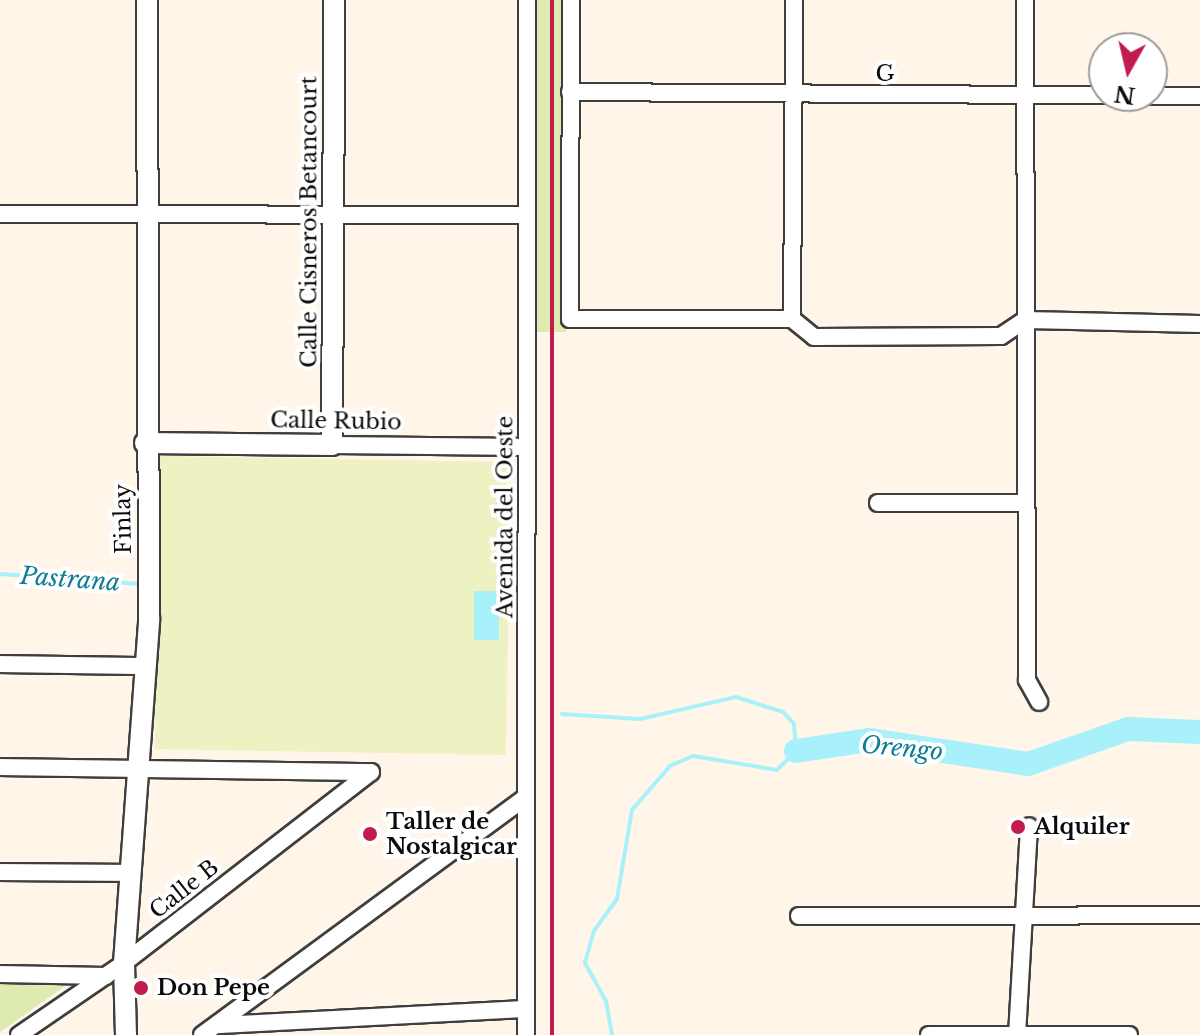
<!DOCTYPE html>
<html>
<head>
<meta charset="utf-8">
<style>
  body { margin:0 }
  #map { position:relative; width:1200px; height:1035px; overflow:hidden; background:#fff5e8; font-family:"Libre Baskerville",serif }
  div>[style] { position:absolute }
  .green>* { inset:0; background:#deebb0; transform-origin:0 0 }
  .pitch>* { inset:0; background:#eef2c2; transform-origin:0 0 }
  .water>* { inset:0; background:#a9f1fa; transform-origin:0 0 }
  .stream>* { height:4px; margin:-2px; padding:0 2px; transform-origin:2px; border-radius:2px; background:#a9f1fa }
  .river>* { height:24px; margin:-12px; padding:0 12px; transform-origin:12px; border-radius:12px; background:#a9f1fa }
  .roads { filter:drop-shadow(2px 0 #3e3e3e) drop-shadow(-2px 0 #3e3e3e) drop-shadow(0 2px #3e3e3e) drop-shadow(0 -2px #3e3e3e) }
  .minor>* { height:16px; margin:-8px; padding:0 8px; transform-origin:8px; border-radius:8px; background:#fff }
  .tertiary>* { height:20px; margin:-10px; padding:0 10px; transform-origin:10px; border-radius:10px; background:#fff }
  .rail>* { height:4px; margin:-2px; padding:0 2px; transform-origin:2px; border-radius:2px; background:#c21b4e }
  .dots>* { width:22px; height:22px; translate:-50% -50%; box-sizing:border-box; border:4px solid #fff; border-radius:50% }
  span { translate:-50% -50%; white-space:nowrap; text-align:center; line-height:1.15; -webkit-text-stroke:8px #fff; paint-order:stroke }
  .street-label { font-size:22px; color:#0b0b0b }
  .poi-label { font-size:22px; color:#0b0b0b; font-weight:700 }
  .left { translate:0 -50%; text-align:left }
  .water-label { font-size:24px; color:#0d7c94; font-style:italic }
  .north { position:absolute; left:1088px; top:32px; width:80px; height:80px; box-sizing:border-box; background:#fff; border:2px solid #9d9d9d; border-radius:50%; rotate:188deg; font-size:22px; font-weight:700; line-height:32px; text-align:center; color:#0b0b0b }
  .north::after { content:''; display:block; margin:auto; width:28px; height:36px; background:#c21b4e; clip-path:polygon(50% 0,100% 100%,50% 72%,0 100%) }
</style>
</head>
<body>
<div id="map">
  <div class="green">
    <i style="left:534px;top:0;width:32px;height:332px"></i>
    <i style="clip-path:polygon(0 981px,68px 984px,0 1032px)"></i>
  </div>
  <div class="pitch">
    <i style="left:160px;top:456px;width:351px;height:293px;rotate:1deg"></i>
  </div>
  <div class="water">
    <i style="left:474px;top:591px;width:25px;height:49px"></i>
  </div>
  <div class="stream">
    <i style="left:0;top:574px;width:141px;rotate:4.1deg"></i>
    <i style="left:562px;top:714px;width:78px;rotate:3.7deg"></i>
    <i style="left:640px;top:719px;width:98px;rotate:-12.9deg"></i>
    <i style="left:736px;top:697px;width:49px;rotate:17.7deg"></i>
    <i style="left:783px;top:712px;width:16px;rotate:47deg"></i>
    <i style="left:794px;top:724px;width:27px;rotate:86deg"></i>
    <i style="left:796px;top:751px;width:27px;rotate:135deg"></i>
    <i style="left:777px;top:770px;width:85px;rotate:-170.5deg"></i>
    <i style="left:693px;top:756px;width:25px;rotate:157deg"></i>
    <i style="left:670px;top:766px;width:58px;rotate:130.8deg"></i>
    <i style="left:632px;top:810px;width:90px;rotate:99.6deg"></i>
    <i style="left:617px;top:899px;width:39px;rotate:126deg"></i>
    <i style="left:594px;top:931px;width:33px;rotate:106deg"></i>
    <i style="left:585px;top:963px;width:43px;rotate:61.1deg"></i>
    <i style="left:606px;top:1001px;width:35px;rotate:80deg"></i>
  </div>
  <div class="river">
    <i style="left:796px;top:751px;width:75px;rotate:-8.5deg"></i>
    <i style="left:870px;top:740px;width:160px;rotate:8.6deg"></i>
    <i style="left:1028px;top:764px;width:106px;rotate:-19.3deg"></i>
    <i style="left:1128px;top:729px;width:72px;rotate:2.4deg"></i>
  </div>
  <div class="roads">
    <div class="minor">
      <i style="left:571px;top:0;width:319px;rotate:90.2deg"></i>
      <i style="left:570px;top:319px;width:222px"></i>
      <i style="left:792px;top:319px;width:28px;rotate:39deg"></i>
      <i style="left:814px;top:337px;width:187px;rotate:-0.3deg"></i>
      <i style="left:1001px;top:336px;width:29px;rotate:-34deg"></i>
      <i style="left:1025px;top:320px;width:175px;rotate:1.3deg"></i>
      <i style="left:1025px;top:0;width:680px;rotate:89.83deg"></i>
      <i style="left:1027px;top:680px;width:25px;rotate:61deg"></i>
      <i style="left:570px;top:92px;width:630px;rotate:0.36deg"></i>
      <i style="left:0;top:214px;width:527px;rotate:0.11deg"></i>
      <i style="left:792px;top:319px;width:319px;rotate:-89.6deg"></i>
      <i style="left:332px;top:445px;width:195px;rotate:0.6deg"></i>
      <i style="left:878px;top:503px;width:148px"></i>
      <i style="left:0;top:664px;width:147px;rotate:0.8deg"></i>
      <i style="left:0;top:767px;width:371px;rotate:0.8deg"></i>
      <i style="left:0;top:872px;width:131px;rotate:0.4deg"></i>
      <i style="left:799px;top:916px;width:401px;rotate:-0.1deg"></i>
      <i style="left:0;top:974px;width:106px;rotate:1.1deg"></i>
      <i style="left:219px;top:1025px;width:307px;rotate:-3deg"></i>
      <i style="left:19px;top:1035px;width:127px;rotate:-34.4deg"></i>
      <i style="left:124px;top:963px;width:312px;rotate:-37.7deg"></i>
      <i style="left:202px;top:1035px;width:402px;rotate:-36.3deg"></i>
      <i style="left:526px;top:1035px;width:1035px;rotate:-89.94deg"></i>
      <i style="left:929px;top:1035px;width:200px"></i>
      <i style="left:1017px;top:1035px;width:209px;rotate:-86.7deg"></i>
    </div>
    <div class="tertiary">
      <i style="left:145px;top:443px;width:187px;rotate:0.6deg"></i>
      <i style="left:332px;top:445px;width:445px;rotate:-89.7deg"></i>
      <i style="left:126px;top:1035px;width:72px;rotate:-91.6deg"></i>
      <i style="left:124px;top:963px;width:345px;rotate:-85.8deg"></i>
      <i style="left:149px;top:619px;width:619px;rotate:-90.19deg"></i>
    </div>
  </div>
  <div class="rail">
    <i style="left:552px;top:1035px;width:1035px;rotate:-90deg"></i>
  </div>
  <div class="dots">
    <i style="left:1018px;top:827px;background:#c21b4e"></i>
    <i style="left:370px;top:834px;background:#c21b4e"></i>
    <i style="left:141px;top:988px;background:#c21b4e"></i>
  </div>
  <div class="street-label">
    <span style="left:885px;top:74px">G</span>
    <span style="left:309px;top:222px;rotate:-90deg">Calle Cisneros Betancourt</span>
    <span style="left:336px;top:421px;rotate:1deg">Calle Rubio</span>
    <span style="left:505px;top:517px;rotate:-90deg">Avenida del Oeste</span>
    <span style="left:123px;top:519px;rotate:-91deg">Finlay</span>
    <span style="left:184px;top:889px;rotate:-38deg">Calle B</span>
  </div>
  <div class="poi-label">
    <span class="left" style="left:386px;top:834px">Taller de<br>Nostalgicar</span>
    <span class="left" style="left:1034px;top:827px">Alquiler</span>
    <span class="left" style="left:157px;top:988px">Don Pepe</span>
  </div>
  <div class="water-label">
    <span style="left:70px;top:579px;rotate:4deg">Pastrana</span>
    <span style="left:902px;top:748px;rotate:5deg">Orengo</span>
  </div>
  <div class="north">N</div>
</div>
</body>
</html>
